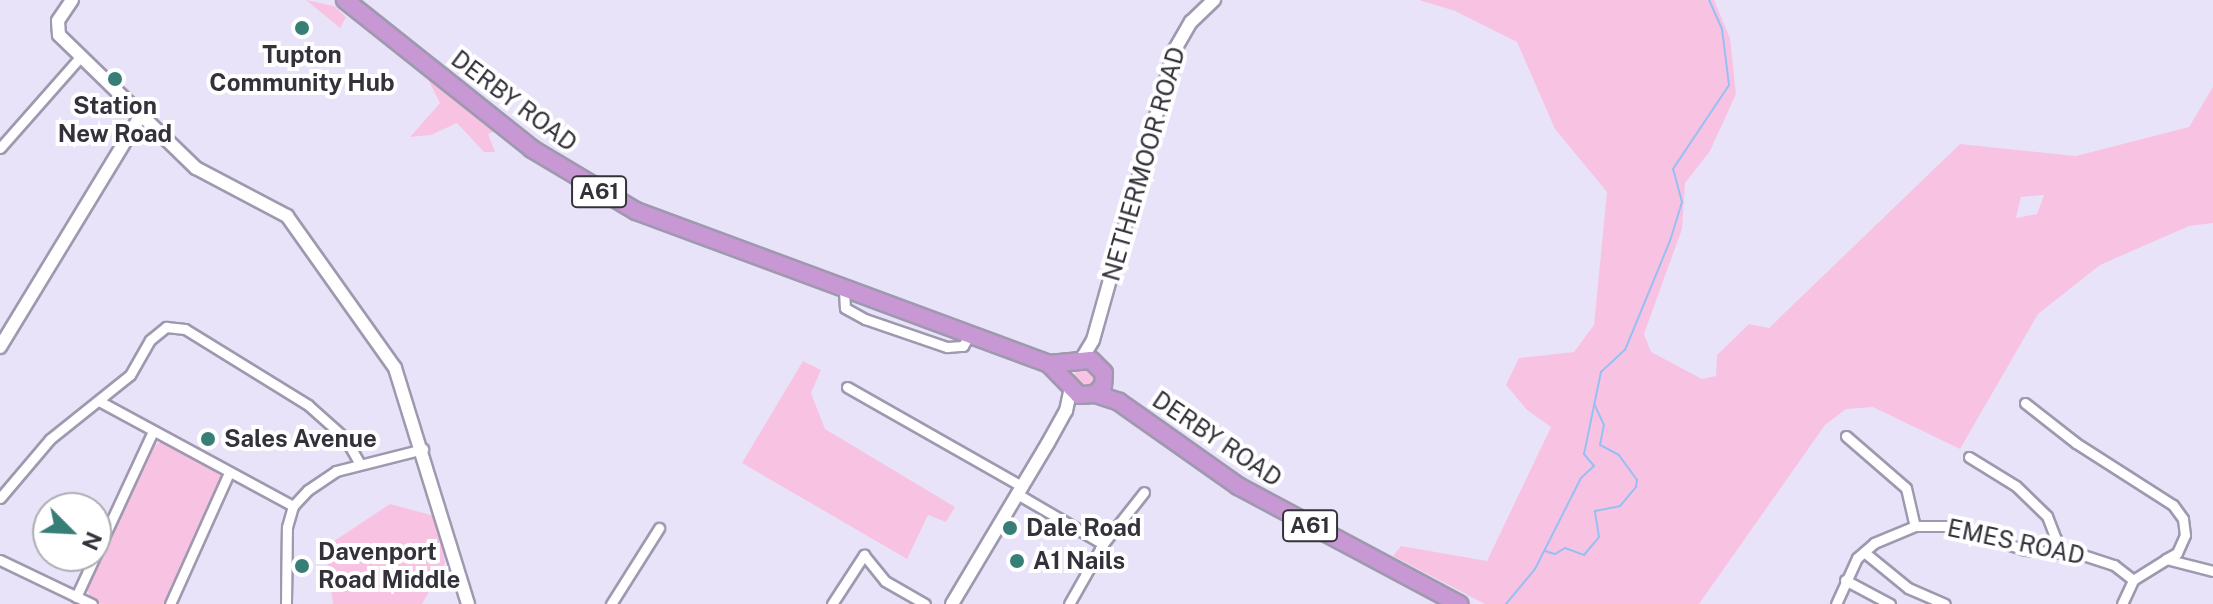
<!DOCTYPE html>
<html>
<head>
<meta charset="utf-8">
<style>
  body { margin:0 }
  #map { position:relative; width:2213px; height:604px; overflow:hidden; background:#e9e3fa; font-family:"Public Sans",sans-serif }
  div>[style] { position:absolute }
  .green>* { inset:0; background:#f8c3e3 }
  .stream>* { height:2px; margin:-1px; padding:0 1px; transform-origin:1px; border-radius:1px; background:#96c0f3 }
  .roads { filter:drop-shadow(2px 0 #9f99af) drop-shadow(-2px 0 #9f99af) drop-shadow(0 2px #9f99af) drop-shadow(0 -2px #9f99af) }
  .minor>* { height:9px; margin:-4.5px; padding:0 4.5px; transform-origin:4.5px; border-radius:4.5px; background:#fff }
  .tertiary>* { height:12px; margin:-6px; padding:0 6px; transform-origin:6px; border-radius:6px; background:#fff }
  .trunk>* { height:16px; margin:-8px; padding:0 8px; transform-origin:8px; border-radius:8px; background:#c798d3 }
  .dots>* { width:22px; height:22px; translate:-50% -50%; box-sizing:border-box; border:4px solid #fff; border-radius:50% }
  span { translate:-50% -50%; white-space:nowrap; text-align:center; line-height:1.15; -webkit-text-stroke:8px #fff; paint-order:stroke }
  .shield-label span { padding:2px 6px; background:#fff; border:2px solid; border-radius:6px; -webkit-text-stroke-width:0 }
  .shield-label { font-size:22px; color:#34313a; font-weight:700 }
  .poi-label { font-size:24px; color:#34313a; font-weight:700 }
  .left { translate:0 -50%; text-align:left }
  .street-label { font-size:24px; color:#34313a }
  .north { position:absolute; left:32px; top:492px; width:80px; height:80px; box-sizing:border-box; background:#fff; border:2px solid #aeadb0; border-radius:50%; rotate:114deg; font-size:22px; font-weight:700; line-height:32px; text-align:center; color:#34313a }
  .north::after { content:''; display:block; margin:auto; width:28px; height:36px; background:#377e77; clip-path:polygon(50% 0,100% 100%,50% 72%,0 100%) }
</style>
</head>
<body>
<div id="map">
  <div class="green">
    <i style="clip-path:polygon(306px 0,334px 6px,346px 17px,340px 28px)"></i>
    <i style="clip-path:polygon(evenodd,1419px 0,1714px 0,1730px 38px,1736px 94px,1710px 151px,1685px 183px,1682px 229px,1644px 334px,1651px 352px,1702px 379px,1716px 376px,1717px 355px,1749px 324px,1769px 328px,1960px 144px,2076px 156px,2189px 127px,2213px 87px,2213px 223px,2189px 226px,2100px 265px,2038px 314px,1960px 449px,1873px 407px,1846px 409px,1825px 425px,1699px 604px,1485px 604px,1393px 556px,1401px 546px,1487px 561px,1551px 427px,1527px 410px,1506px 385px,1519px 358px,1574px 352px,1594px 325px,1607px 192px,1555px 129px,1517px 42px,1455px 11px,1419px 0,2044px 195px,2037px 214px,2016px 218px,2021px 197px,2044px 195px)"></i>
    <i style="clip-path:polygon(425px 73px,496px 131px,488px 134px,495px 152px,484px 152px,457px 123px,431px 135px,410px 137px,440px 103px)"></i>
    <i style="clip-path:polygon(803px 361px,821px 370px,811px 393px,825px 429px,955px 507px,946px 522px,928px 515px,907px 559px,742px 463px)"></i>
    <i style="clip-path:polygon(1088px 365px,1100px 381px,1085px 392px,1073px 379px,1077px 369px)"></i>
    <i style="clip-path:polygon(163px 441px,220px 472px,222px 483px,166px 604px,101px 604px,90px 599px,87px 588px,153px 446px)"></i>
    <i style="clip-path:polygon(390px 504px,438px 517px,445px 563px,422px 604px,333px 604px,325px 547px)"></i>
  </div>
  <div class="stream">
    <i style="left:1545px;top:551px;width:10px;rotate:17deg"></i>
    <i style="left:1555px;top:554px;width:12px;rotate:-31deg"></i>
    <i style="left:1565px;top:548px;width:20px;rotate:20deg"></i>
    <i style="left:1584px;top:555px;width:23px;rotate:-50deg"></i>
    <i style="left:1599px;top:537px;width:26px;rotate:-99deg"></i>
    <i style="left:1595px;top:511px;width:25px;rotate:-11deg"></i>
    <i style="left:1620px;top:506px;width:25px;rotate:-50deg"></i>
    <i style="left:1636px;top:487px;width:7px;rotate:-82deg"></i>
    <i style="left:1637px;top:480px;width:31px;rotate:-126deg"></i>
    <i style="left:1619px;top:455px;width:21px;rotate:-152deg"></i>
    <i style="left:1600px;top:445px;width:20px;rotate:-79deg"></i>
    <i style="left:1604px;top:425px;width:23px;rotate:-115deg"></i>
    <i style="left:1506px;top:604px;width:45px;rotate:-50.4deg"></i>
    <i style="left:1535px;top:569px;width:102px;rotate:-63.2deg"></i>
    <i style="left:1581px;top:478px;width:18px;rotate:-43deg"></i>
    <i style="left:1594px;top:466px;width:16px;rotate:-130deg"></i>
    <i style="left:1584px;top:454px;width:84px;rotate:-78.3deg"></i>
    <i style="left:1601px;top:372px;width:33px;rotate:-43deg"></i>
    <i style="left:1625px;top:350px;width:118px;rotate:-67.6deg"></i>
    <i style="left:1670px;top:241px;width:41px;rotate:-72.9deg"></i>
    <i style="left:1682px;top:202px;width:34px;rotate:-105deg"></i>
    <i style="left:1673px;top:169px;width:101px;rotate:-56.3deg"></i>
    <i style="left:1729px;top:85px;width:56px;rotate:-97.1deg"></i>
    <i style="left:1722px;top:29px;width:32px;rotate:-114deg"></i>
  </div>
  <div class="roads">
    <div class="minor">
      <i style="left:0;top:148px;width:123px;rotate:-48.6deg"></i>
      <i style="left:844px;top:290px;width:18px;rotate:87deg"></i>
      <i style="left:845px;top:308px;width:23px;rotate:29deg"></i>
      <i style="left:865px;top:319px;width:87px;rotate:18.9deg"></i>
      <i style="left:947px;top:347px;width:16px;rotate:-4deg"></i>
      <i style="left:963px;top:346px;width:13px;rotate:-61deg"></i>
      <i style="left:847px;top:387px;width:202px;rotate:29.6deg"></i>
      <i style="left:99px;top:401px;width:221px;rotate:28.4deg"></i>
      <i style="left:2025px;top:403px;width:65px;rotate:38.1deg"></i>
      <i style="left:2076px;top:443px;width:115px;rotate:32.6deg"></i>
      <i style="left:2173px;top:505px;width:17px;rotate:54deg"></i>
      <i style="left:2183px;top:519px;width:16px;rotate:83deg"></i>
      <i style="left:2185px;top:535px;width:20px;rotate:114deg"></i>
      <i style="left:2177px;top:553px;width:13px;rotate:151deg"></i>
      <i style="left:1846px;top:436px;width:79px;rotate:40.9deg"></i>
      <i style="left:1906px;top:488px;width:39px;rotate:77deg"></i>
      <i style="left:1969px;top:457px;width:55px;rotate:31.7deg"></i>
      <i style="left:2016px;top:486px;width:43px;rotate:44.1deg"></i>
      <i style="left:2047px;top:516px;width:25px;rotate:69deg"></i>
      <i style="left:2056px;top:539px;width:13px;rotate:99deg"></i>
      <i style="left:1019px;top:495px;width:97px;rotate:30.3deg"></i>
      <i style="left:0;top:498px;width:77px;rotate:-49.7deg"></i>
      <i style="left:50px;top:439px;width:102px;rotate:-38.7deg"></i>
      <i style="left:130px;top:375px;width:40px;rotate:-60.3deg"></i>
      <i style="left:150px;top:340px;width:21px;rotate:-39deg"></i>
      <i style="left:166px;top:327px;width:19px;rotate:6deg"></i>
      <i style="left:185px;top:329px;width:145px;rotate:31.7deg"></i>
      <i style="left:308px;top:405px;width:50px;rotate:41.7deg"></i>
      <i style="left:345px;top:438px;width:30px;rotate:60deg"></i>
      <i style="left:1864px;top:552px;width:57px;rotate:39.3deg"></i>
      <i style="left:1908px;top:588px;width:40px;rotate:23.4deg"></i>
      <i style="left:96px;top:554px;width:136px;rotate:-65.1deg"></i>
      <i style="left:0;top:560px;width:102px;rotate:25.6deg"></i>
      <i style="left:1845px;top:580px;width:51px;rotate:28.1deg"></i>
      <i style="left:76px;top:597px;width:45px;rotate:-65.1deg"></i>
      <i style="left:170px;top:604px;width:144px;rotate:-65.8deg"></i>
      <i style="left:286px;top:604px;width:77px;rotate:-89.3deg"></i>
      <i style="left:287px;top:527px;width:22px;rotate:-74deg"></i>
      <i style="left:293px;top:506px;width:22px;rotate:-47deg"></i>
      <i style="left:308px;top:490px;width:34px;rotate:-34deg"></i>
      <i style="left:336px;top:471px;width:90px;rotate:-14.2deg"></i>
      <i style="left:611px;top:604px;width:90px;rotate:-57.7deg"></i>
      <i style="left:832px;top:604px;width:59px;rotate:-56.9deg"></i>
      <i style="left:864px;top:555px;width:33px;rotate:51deg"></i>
      <i style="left:885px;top:581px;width:46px;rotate:29.9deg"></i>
      <i style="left:1069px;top:604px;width:69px;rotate:-60.5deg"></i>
      <i style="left:1103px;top:544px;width:66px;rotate:-51.7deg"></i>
      <i style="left:1836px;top:604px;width:51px;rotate:-65.5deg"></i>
      <i style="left:1857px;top:558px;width:23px;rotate:-41deg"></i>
      <i style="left:1874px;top:543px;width:44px;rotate:-22.5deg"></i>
      <i style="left:1915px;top:526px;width:34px"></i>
      <i style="left:1949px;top:526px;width:81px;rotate:17.3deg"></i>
      <i style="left:2026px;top:550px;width:57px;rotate:5deg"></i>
      <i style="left:2083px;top:555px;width:33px;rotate:18deg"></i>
      <i style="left:2114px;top:565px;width:24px;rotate:38deg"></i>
      <i style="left:2122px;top:604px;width:26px;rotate:-65deg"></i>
      <i style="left:2133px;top:580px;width:39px;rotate:-32deg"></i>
      <i style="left:2166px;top:559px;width:49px;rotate:14.3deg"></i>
    </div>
    <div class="tertiary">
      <i style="left:72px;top:0;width:25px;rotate:124deg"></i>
      <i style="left:58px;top:21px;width:14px;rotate:86deg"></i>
      <i style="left:59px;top:35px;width:191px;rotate:44.2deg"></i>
      <i style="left:196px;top:168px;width:103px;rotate:27.8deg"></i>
      <i style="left:287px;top:216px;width:186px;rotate:54.6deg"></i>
      <i style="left:395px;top:368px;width:247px;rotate:72.8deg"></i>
      <i style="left:0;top:347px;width:271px;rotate:-58.7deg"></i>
      <i style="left:1081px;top:360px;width:23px;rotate:-59deg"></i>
      <i style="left:1093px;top:340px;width:300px;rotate:-74.3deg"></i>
      <i style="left:1174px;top:51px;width:34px;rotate:-60deg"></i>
      <i style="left:1191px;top:22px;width:32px;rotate:-44deg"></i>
      <i style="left:952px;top:604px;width:187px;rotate:-59.2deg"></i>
      <i style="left:1048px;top:443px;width:37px;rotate:-61deg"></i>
      <i style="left:1066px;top:411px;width:24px;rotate:-78deg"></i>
    </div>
    <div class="trunk">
      <i style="left:345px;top:0;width:239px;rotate:38.5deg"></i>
      <i style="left:532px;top:149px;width:121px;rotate:30.8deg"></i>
      <i style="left:636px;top:211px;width:440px;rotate:20.3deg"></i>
      <i style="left:1049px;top:364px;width:42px;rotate:-5.4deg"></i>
      <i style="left:1091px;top:360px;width:18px;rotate:45deg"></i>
      <i style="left:1104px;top:373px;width:13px;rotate:94deg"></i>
      <i style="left:1103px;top:386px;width:11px;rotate:135deg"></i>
      <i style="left:1095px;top:394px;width:16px;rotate:176deg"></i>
      <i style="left:1079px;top:395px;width:43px;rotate:-134.1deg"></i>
      <i style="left:1095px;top:394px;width:25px;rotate:18deg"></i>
      <i style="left:1119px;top:402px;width:146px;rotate:35.2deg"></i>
      <i style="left:1238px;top:486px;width:251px;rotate:28.1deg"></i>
    </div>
  </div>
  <div class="dots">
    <i style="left:302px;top:28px;background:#377e77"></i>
    <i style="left:115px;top:79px;background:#377e77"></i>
    <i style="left:208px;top:439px;background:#377e77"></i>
    <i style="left:1010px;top:528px;background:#377e77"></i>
    <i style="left:1017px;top:561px;background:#377e77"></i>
    <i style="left:302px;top:566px;background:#377e77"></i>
  </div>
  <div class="shield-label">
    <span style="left:599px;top:192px">A61</span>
    <span style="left:1310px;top:526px">A61</span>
  </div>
  <div class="poi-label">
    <span style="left:302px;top:69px">Tupton<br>Community Hub</span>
    <span style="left:115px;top:120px">Station<br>New Road</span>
    <span class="left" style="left:224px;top:439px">Sales Avenue</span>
    <span class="left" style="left:1026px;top:528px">Dale Road</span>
    <span class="left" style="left:318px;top:566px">Davenport<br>Road Middle</span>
    <span class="left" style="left:1033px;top:561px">A1 Nails</span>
  </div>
  <div class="street-label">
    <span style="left:514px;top:101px;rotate:37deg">DERBY ROAD</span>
    <span style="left:1144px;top:164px;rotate:-74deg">NETHERMOOR ROAD</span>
    <span style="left:1217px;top:439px;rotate:34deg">DERBY ROAD</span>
    <span style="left:2016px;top:542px;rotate:12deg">EMES ROAD</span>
  </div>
  <div class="north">N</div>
</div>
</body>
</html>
